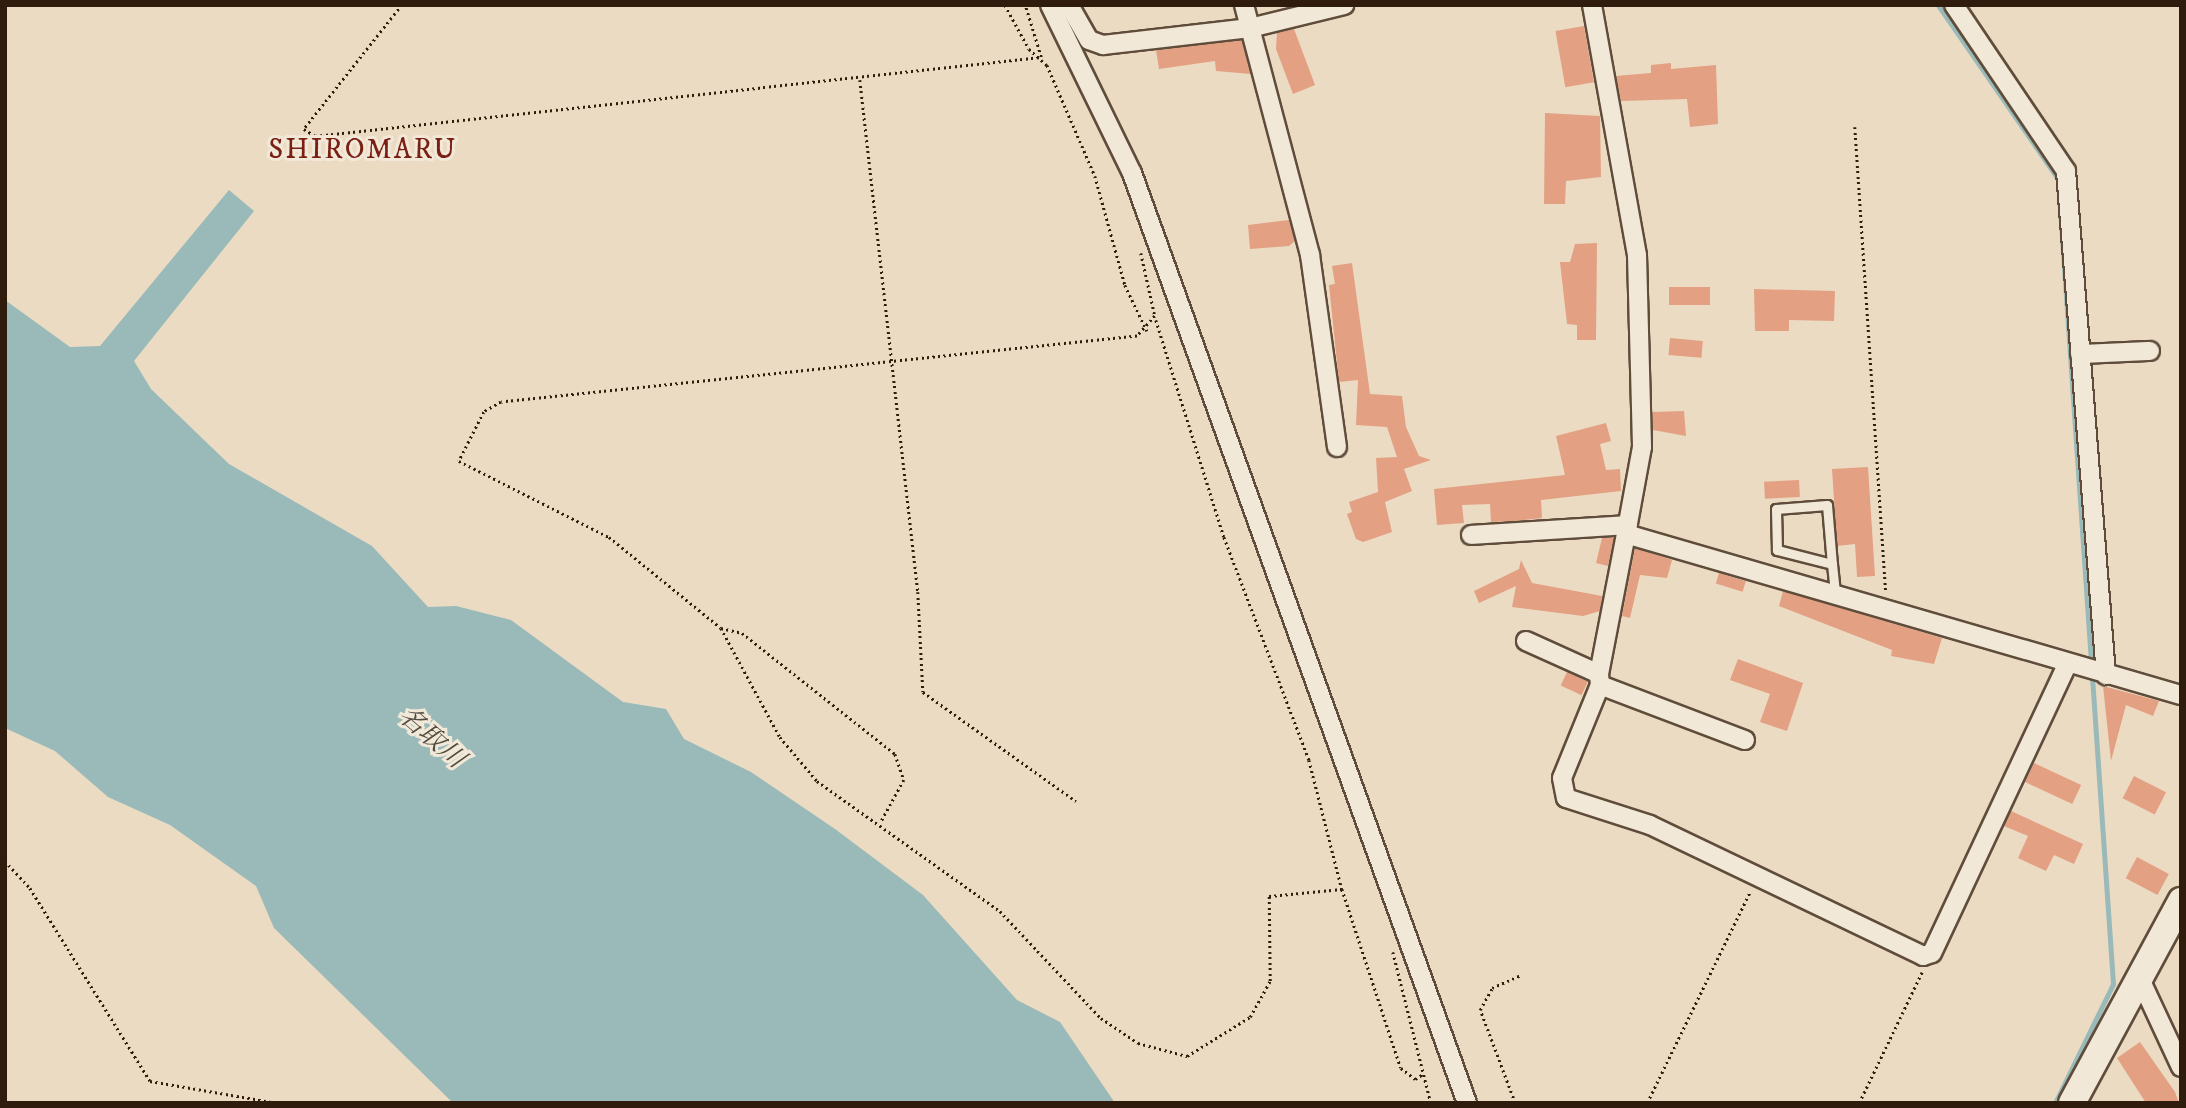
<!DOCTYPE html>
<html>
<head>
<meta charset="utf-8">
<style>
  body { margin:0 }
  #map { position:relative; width:2186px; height:1108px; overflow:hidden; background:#ebdbc3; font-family:"IM FELL DW Pica","Noto Serif JP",serif }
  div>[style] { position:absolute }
  .water>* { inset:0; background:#99bab9 }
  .stream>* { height:5px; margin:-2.5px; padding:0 2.5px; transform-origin:2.5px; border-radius:2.5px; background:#99bab9 }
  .building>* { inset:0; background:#e3a082; transform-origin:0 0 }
  .path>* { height:2.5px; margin-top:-1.25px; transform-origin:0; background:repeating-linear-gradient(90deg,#301c0c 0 2px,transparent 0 5.5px) }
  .roads { filter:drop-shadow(2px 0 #5f4c3a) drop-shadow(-2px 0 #5f4c3a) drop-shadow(0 2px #5f4c3a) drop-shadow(0 -2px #5f4c3a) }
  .lane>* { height:9px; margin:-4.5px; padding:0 4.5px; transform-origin:4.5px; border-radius:4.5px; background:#f2e8d8 }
  .street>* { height:18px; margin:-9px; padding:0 9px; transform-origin:9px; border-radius:9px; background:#f2e8d8 }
  .secondary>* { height:26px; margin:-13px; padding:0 13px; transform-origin:13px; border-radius:13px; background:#f2e8d8 }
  span { translate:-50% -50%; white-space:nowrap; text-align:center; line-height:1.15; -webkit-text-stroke:6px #f2e8d8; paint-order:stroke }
  .water-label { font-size:26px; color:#504b40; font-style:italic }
  .quarter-label { font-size:28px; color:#7a1f14; letter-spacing:2px }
  .frame { position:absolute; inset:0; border:7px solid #301c0c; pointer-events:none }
</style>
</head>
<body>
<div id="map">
  <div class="water">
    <i style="clip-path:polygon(229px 190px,254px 211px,134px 361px,151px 389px,229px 464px,372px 546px,428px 607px,456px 606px,511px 620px,623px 702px,666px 709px,684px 739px,751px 772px,835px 829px,923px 895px,1017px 1000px,1060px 1022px,1115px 1103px,453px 1103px,274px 928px,256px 886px,170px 825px,108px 797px,55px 751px,5px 728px,5px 300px,70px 347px,100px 346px)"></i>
  </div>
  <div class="stream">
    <i style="left:1938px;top:5px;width:211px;rotate:55.4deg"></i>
    <i style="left:2058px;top:179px;width:807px;rotate:86.09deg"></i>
    <i style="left:2113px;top:984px;width:132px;rotate:116deg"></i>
  </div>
  <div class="building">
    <i style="left:1584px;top:26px;width:57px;height:29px;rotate:80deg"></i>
    <i style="clip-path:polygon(1294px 29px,1315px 85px,1293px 94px,1276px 49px,1277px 33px)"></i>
    <i style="clip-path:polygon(1242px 40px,1251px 74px,1216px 71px,1215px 61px,1159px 69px,1156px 50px)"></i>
    <i style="clip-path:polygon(1671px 63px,1671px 69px,1716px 65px,1718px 124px,1690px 127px,1687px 99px,1621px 101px,1616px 76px,1651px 73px,1651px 65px)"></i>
    <i style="clip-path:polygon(1545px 113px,1600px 116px,1601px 177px,1566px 181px,1565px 204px,1544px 204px)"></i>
    <i style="clip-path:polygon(1289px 220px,1295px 241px,1289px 246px,1250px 249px,1248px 225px)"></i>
    <i style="clip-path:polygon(1597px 243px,1596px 340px,1577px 340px,1577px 325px,1567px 324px,1560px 262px,1570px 262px,1575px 244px)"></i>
    <i style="clip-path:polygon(1352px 263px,1370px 394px,1402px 396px,1406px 427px,1419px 456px,1431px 460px,1404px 469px,1412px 491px,1385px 502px,1392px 532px,1363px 542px,1356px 539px,1347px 514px,1352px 512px,1349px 502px,1378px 492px,1376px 458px,1397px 457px,1387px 427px,1356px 425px,1358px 380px,1339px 382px,1329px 285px,1335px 284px,1332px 266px)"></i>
    <i style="left:1669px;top:287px;width:41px;height:18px"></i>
    <i style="clip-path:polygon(1754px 289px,1835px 291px,1834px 321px,1789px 320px,1789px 331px,1755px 331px)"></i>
    <i style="left:1670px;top:338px;width:33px;height:17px;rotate:5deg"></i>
    <i style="clip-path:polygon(1684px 411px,1686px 436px,1653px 430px,1652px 412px)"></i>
    <i style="clip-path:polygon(1606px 423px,1611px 441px,1600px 444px,1606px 470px,1620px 469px,1621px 491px,1541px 500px,1542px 518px,1515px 521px,1491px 522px,1490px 504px,1462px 505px,1464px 523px,1437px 525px,1434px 489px,1565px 475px,1556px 436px)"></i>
    <i style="clip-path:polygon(1868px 467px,1875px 576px,1857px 577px,1855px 544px,1837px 546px,1832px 469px)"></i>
    <i style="left:1799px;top:480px;width:17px;height:35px;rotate:87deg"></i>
    <i style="clip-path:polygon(1614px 537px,1608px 566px,1596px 563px,1602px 538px)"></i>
    <i style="clip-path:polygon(1635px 548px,1672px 560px,1667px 578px,1640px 575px,1630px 618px,1622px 616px)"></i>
    <i style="clip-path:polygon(1521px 560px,1532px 583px,1602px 596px,1600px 611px,1583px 616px,1512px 607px,1516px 586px,1479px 603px,1474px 591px,1519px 569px)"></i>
    <i style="left:1719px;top:573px;width:28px;height:11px;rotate:17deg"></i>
    <i style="clip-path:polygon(1783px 591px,1942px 638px,1934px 664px,1891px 656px,1892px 650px,1779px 606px)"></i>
    <i style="clip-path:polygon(1738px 659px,1803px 683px,1787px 731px,1760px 722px,1770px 694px,1730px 680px)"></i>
    <i style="left:1567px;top:672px;width:23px;height:15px;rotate:25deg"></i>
    <i style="clip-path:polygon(2103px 686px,2159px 701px,2153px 716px,2126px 705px,2111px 761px)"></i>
    <i style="left:2034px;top:763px;width:52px;height:21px;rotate:25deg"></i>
    <i style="left:2134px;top:776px;width:36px;height:25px;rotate:27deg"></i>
    <i style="clip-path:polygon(2011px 811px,2083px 844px,2074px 864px,2054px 855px,2046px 871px,2018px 858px,2028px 836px,2004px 826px)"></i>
    <i style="left:2137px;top:857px;width:36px;height:24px;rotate:28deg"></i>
    <i style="clip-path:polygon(2140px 1042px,2175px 1092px,2179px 1103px,2146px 1103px,2117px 1058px)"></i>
  </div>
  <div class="path">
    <i style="left:402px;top:5px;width:158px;rotate:128.3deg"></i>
    <i style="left:304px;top:129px;width:13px;rotate:32deg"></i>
    <i style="left:315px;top:136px;width:730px;rotate:-6.21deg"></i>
    <i style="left:1041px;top:57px;width:54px;rotate:-107.1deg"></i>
    <i style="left:1005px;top:5px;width:50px;rotate:61.4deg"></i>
    <i style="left:1029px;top:49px;width:24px;rotate:42deg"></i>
    <i style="left:1047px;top:65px;width:121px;rotate:66.6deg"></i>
    <i style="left:1095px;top:176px;width:113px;rotate:74.6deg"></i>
    <i style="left:1125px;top:285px;width:51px;rotate:64.4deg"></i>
    <i style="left:860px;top:80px;width:515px;rotate:83.54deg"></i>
    <i style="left:918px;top:592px;width:100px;rotate:87.1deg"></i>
    <i style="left:923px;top:692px;width:188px;rotate:35.5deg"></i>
    <i style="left:1855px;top:127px;width:466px;rotate:86.2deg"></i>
    <i style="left:1141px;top:253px;width:65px;rotate:77.5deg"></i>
    <i style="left:1155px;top:316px;width:27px;rotate:132deg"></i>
    <i style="left:1137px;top:336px;width:639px;rotate:174.08deg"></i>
    <i style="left:501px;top:402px;width:20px;rotate:150deg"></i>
    <i style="left:484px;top:412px;width:55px;rotate:117deg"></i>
    <i style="left:459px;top:461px;width:168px;rotate:26.9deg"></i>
    <i style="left:609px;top:537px;width:144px;rotate:39.1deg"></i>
    <i style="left:721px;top:628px;width:124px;rotate:61.6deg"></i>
    <i style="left:780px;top:737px;width:57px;rotate:49.9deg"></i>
    <i style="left:817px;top:781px;width:224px;rotate:35.4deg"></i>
    <i style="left:1000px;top:911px;width:147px;rotate:46.7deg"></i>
    <i style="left:1101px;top:1018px;width:45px;rotate:34deg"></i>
    <i style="left:1138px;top:1043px;width:51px;rotate:14.9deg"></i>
    <i style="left:1187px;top:1056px;width:74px;rotate:-31.8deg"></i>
    <i style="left:1250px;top:1017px;width:41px;rotate:-60.9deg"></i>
    <i style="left:1270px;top:981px;width:85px;rotate:-90.7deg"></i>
    <i style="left:1269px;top:896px;width:73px;rotate:-5.5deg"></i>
    <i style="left:1156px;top:320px;width:227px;rotate:72.6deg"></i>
    <i style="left:1224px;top:537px;width:239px;rotate:69.1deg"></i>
    <i style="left:1309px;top:760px;width:133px;rotate:75.7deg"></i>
    <i style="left:1342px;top:889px;width:188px;rotate:71.8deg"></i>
    <i style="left:1401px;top:1068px;width:18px;rotate:38deg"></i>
    <i style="left:1415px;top:1079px;width:9px;rotate:-32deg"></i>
    <i style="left:721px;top:628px;width:22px;rotate:13deg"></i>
    <i style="left:742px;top:633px;width:195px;rotate:38.3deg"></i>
    <i style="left:895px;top:754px;width:28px;rotate:71deg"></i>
    <i style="left:904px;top:780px;width:48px;rotate:118.7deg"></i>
    <i style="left:5px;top:861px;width:37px;rotate:47deg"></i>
    <i style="left:30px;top:888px;width:227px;rotate:58.1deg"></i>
    <i style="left:150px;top:1081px;width:130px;rotate:9.8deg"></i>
    <i style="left:1393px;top:952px;width:156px;rotate:75.9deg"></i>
    <i style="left:1515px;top:1103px;width:99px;rotate:-110.6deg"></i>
    <i style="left:1480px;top:1010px;width:25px;rotate:-61deg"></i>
    <i style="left:1492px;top:988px;width:32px;rotate:-24deg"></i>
    <i style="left:1647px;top:1103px;width:235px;rotate:-64deg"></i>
    <i style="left:1859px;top:1103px;width:145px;rotate:-64.3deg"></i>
  </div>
  <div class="roads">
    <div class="lane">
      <i style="left:1832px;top:564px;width:57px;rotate:-165.7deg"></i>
      <i style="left:1777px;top:550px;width:41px;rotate:-91.4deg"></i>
      <i style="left:1776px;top:509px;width:51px;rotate:-4.5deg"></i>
      <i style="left:1827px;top:505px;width:59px;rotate:85.2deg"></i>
      <i style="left:1832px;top:564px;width:31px;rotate:84deg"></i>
    </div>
    <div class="street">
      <i style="left:1050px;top:5px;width:187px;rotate:64deg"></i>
      <i style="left:1132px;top:173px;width:988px;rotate:70.19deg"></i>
      <i style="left:1069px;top:5px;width:40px;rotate:60.3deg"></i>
      <i style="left:1089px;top:40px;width:15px;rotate:20deg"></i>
      <i style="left:1103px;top:45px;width:148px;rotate:-6.6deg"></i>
      <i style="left:1250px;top:28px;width:97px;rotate:-13.7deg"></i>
      <i style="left:1244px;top:5px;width:259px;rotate:75.2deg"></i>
      <i style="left:1310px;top:255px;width:194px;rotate:82deg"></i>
      <i style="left:1592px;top:5px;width:254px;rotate:79.8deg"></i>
      <i style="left:1637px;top:255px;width:192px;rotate:88.5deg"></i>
      <i style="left:1642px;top:447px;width:88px;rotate:100.4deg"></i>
      <i style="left:1954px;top:5px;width:200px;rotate:56deg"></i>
      <i style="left:2066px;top:171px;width:506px;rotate:85.46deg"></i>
      <i style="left:2080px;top:354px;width:70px;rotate:-2.5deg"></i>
      <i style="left:1471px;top:535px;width:157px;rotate:-3.6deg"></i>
      <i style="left:1526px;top:641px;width:80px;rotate:24.3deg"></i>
      <i style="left:1599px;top:674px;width:143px;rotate:-79.1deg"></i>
      <i style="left:1626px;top:534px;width:578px;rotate:16.18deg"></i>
      <i style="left:1599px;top:674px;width:11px;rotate:85deg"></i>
      <i style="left:1600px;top:685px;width:155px;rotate:20.8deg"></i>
      <i style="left:1600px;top:685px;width:100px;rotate:112.2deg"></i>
      <i style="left:1562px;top:778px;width:20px;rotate:79deg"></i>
      <i style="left:1566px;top:798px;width:88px;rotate:17.8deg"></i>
      <i style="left:1650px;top:825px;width:303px;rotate:25.6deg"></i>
      <i style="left:1923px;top:956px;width:9px;rotate:-18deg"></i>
      <i style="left:1932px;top:953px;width:320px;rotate:-64.9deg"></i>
      <i style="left:2140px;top:979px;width:97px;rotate:65deg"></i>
    </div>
    <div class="secondary">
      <i style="left:2072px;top:1103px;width:230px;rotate:-61.6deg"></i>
    </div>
  </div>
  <div class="water-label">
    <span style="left:431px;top:738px;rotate:41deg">名取川</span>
  </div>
  <div class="quarter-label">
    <span style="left:363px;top:150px">SHIROMARU</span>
  </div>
  <div class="frame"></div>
</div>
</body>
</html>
